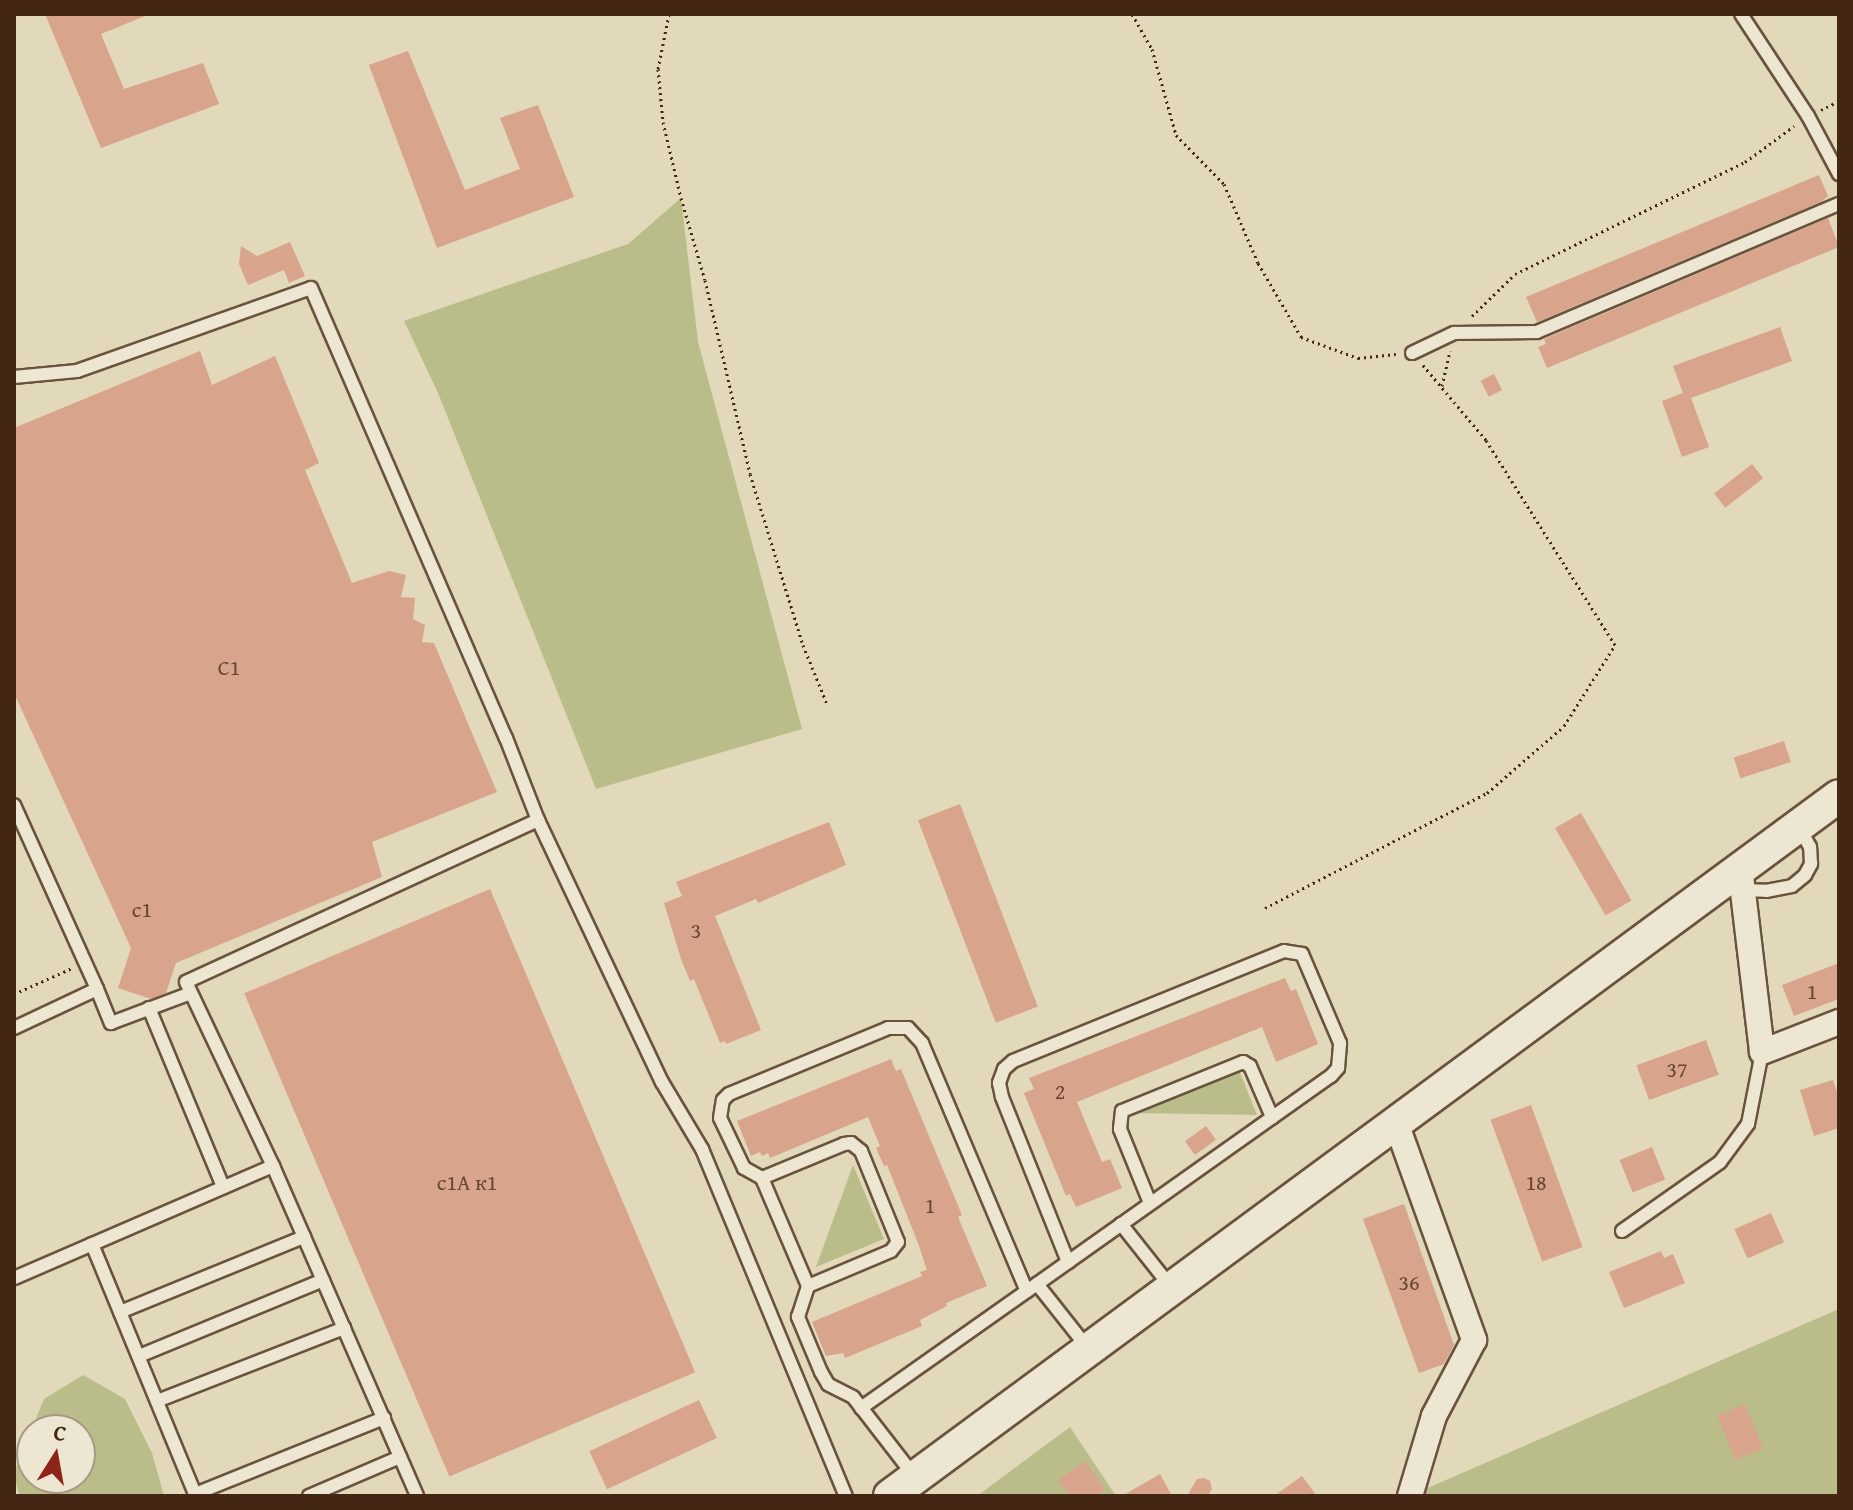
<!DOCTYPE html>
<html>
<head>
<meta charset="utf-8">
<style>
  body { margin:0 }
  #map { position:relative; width:1853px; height:1510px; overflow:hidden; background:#e1d9b9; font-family:"Gentium Book Plus",serif }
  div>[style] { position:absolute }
  .green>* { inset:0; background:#babd8a }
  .building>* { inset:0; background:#d9a48c; transform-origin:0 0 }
  .path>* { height:3px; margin-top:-1.5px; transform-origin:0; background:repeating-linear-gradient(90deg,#432614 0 2px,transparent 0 6px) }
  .roads { filter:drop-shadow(2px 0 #6a533d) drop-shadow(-2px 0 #6a533d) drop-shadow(0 2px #6a533d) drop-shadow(0 -2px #6a533d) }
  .lane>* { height:12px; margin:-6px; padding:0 6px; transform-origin:6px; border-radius:6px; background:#ece6d2 }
  .street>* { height:24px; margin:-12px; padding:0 12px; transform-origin:12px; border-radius:12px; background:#ece6d2 }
  .secondary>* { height:32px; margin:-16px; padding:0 16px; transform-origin:16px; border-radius:16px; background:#ece6d2 }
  span { translate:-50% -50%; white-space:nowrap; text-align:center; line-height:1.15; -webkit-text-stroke:6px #ece6d2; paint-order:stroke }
  .number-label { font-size:22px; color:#684632 }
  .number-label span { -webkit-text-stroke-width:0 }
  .frame { position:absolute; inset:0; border:16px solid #432614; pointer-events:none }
  .north { position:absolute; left:16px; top:1414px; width:80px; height:80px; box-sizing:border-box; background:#ece6d2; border:2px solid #a89986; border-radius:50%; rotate:11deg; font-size:22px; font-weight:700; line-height:32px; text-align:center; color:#432614 }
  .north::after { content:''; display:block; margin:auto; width:28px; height:36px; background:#8f2418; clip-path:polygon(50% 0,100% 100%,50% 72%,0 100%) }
</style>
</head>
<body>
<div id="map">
  <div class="green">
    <i style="clip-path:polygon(681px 198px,698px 342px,802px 729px,596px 789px,438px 393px,404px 321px,628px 244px)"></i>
    <i style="clip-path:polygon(1239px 1070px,1257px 1115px,1134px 1113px)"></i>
    <i style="clip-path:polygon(853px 1165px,884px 1239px,816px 1267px)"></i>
    <i style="clip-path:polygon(1839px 1309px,1839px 1496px,1426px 1496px,1423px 1490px)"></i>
    <i style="clip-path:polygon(evenodd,83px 1375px,125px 1399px,152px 1453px,164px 1496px,19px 1496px,14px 1472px,44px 1399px,83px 1375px,80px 1430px,80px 1478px,32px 1478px,32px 1430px,80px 1430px)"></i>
    <i style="clip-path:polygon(1070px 1427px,1116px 1496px,977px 1496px)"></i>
  </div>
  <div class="building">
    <i style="clip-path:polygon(45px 14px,150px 14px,101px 34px,124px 89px,203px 63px,219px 104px,101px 148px)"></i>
    <i style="clip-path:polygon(408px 51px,465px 190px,520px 169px,500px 118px,538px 105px,574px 197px,437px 248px,369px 65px)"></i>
    <i style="clip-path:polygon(1819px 175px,1828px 196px,1821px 202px,1537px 322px,1526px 297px)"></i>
    <i style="clip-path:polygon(1828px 218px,1839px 247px,1547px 368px,1538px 347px,1546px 344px,1544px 339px)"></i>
    <i style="clip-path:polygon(290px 242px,305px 276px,289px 283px,284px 270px,248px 285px,239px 264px,241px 246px,257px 256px)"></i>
    <i style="clip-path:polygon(1780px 327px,1792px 361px,1691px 398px,1709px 447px,1682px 457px,1662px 401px,1683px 393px,1673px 366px)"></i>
    <i style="clip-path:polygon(200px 351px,212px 385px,275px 356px,319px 463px,305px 470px,352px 583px,389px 571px,406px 575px,401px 597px,415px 598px,413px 619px,425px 625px,422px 642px,434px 643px,497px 792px,372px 842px,382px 877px,176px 963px,166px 993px,151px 999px,118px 988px,131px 948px,14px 693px,14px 428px)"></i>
    <i style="left:1494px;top:374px;width:18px;height:15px;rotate:63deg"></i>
    <i style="left:1752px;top:464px;width:18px;height:48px;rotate:52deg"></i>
    <i style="left:1784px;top:741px;width:22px;height:53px;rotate:72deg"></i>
    <i style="left:960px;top:804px;width:217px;height:45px;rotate:69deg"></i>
    <i style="left:1581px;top:813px;width:101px;height:30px;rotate:60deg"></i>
    <i style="clip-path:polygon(829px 822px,846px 865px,758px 903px,756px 899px,715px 916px,761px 1030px,726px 1044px,725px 1041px,720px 1043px,694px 979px,690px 981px,681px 959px,664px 903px,682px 896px,676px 882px)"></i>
    <i style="left:490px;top:889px;width:525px;height:267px;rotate:67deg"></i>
    <i style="clip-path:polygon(1839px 963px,1839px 999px,1794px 1016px,1782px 985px)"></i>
    <i style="clip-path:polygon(1285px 978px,1291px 991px,1296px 989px,1318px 1044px,1276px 1062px,1262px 1027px,1077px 1102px,1102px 1162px,1110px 1159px,1122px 1188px,1076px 1207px,1070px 1194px,1066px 1196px,1024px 1093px,1034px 1089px,1029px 1078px)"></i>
    <i style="left:1706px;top:1040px;width:37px;height:74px;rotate:70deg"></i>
    <i style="clip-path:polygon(891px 1059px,896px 1071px,901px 1069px,962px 1215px,958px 1217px,987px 1286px,946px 1303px,947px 1306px,920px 1320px,922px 1326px,845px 1358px,843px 1353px,826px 1356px,812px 1322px,922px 1276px,920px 1272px,927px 1270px,918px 1243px,887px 1165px,884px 1166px,876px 1148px,880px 1146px,868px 1117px,770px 1158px,768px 1153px,762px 1156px,760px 1152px,751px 1156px,737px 1121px)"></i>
    <i style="clip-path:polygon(1833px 1080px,1839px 1098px,1839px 1128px,1814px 1136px,1800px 1090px)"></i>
    <i style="left:1531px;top:1105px;width:151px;height:43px;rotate:70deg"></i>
    <i style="left:1206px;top:1126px;width:17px;height:26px;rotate:54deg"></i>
    <i style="left:1652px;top:1147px;width:35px;height:35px;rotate:68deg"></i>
    <i style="clip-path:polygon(1404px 1204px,1454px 1345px,1444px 1364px,1419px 1373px,1363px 1219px)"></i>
    <i style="left:1771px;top:1213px;width:32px;height:40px;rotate:66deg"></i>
    <i style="clip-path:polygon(1661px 1251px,1664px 1258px,1673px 1254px,1685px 1283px,1624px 1308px,1609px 1272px)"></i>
    <i style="left:699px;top:1400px;width:42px;height:121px;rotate:65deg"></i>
    <i style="left:1745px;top:1404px;width:48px;height:30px;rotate:68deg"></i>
    <i style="clip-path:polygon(1085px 1461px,1105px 1489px,1095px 1496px,1070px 1496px,1058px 1480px)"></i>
    <i style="clip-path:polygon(1160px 1474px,1172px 1496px,1122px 1496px)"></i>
    <i style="clip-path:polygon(1302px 1476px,1317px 1496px,1274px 1496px)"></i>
    <i style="clip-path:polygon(1204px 1478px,1210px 1481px,1212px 1489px,1208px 1496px,1187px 1496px,1197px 1479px)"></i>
  </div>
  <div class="path">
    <i style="left:669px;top:14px;width:56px;rotate:101.3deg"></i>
    <i style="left:658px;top:69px;width:53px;rotate:84.6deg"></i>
    <i style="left:663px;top:122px;width:78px;rotate:76.7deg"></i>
    <i style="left:681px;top:198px;width:85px;rotate:73.7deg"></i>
    <i style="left:705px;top:280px;width:199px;rotate:76.9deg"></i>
    <i style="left:750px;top:474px;width:179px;rotate:72.8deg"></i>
    <i style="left:803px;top:645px;width:64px;rotate:67.9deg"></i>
    <i style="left:1132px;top:14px;width:40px;rotate:60.3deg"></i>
    <i style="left:1152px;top:49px;width:89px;rotate:74.4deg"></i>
    <i style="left:1176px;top:135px;width:69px;rotate:45.6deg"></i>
    <i style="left:1224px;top:184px;width:86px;rotate:66.7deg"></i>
    <i style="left:1258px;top:263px;width:86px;rotate:59.8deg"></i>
    <i style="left:1301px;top:337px;width:61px;rotate:20.2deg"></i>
    <i style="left:1358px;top:358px;width:38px;rotate:-6deg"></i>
    <i style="left:1821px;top:110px;width:20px;rotate:-27deg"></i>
    <i style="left:1472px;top:316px;width:60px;rotate:-44.3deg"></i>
    <i style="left:1515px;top:274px;width:256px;rotate:-26deg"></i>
    <i style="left:1745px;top:162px;width:61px;rotate:-36.3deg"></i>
    <i style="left:1442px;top:386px;width:36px;rotate:-77deg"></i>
    <i style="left:1265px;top:908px;width:250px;rotate:-27.4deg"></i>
    <i style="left:1487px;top:793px;width:102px;rotate:-41deg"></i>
    <i style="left:1564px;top:726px;width:96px;rotate:-57.8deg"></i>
    <i style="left:1615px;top:645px;width:242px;rotate:-122.2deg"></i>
    <i style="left:1486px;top:440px;width:99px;rotate:-130.1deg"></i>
    <i style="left:14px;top:994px;width:64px;rotate:-24.1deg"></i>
  </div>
  <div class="roads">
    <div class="lane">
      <i style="left:1741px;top:14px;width:122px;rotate:56.7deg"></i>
      <i style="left:1808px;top:116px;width:66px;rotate:61.9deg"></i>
      <i style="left:1412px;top:353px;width:47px;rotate:-25.5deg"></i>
      <i style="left:1454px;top:333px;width:83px;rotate:-0.7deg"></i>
      <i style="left:1537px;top:332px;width:328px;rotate:-23deg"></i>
      <i style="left:14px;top:377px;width:63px;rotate:-5.4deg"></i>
      <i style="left:77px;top:371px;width:248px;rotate:-19.5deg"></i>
      <i style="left:311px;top:288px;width:490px;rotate:66.6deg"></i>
      <i style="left:506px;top:738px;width:88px;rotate:68.7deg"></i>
      <i style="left:538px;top:820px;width:387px;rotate:155.3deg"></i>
      <i style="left:186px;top:982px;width:204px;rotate:64.7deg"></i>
      <i style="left:273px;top:1166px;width:282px;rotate:156.6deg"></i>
      <i style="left:14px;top:805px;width:202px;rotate:65.7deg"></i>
      <i style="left:97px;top:989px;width:92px;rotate:154.8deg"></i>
      <i style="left:538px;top:820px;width:290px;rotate:64.7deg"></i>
      <i style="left:662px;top:1082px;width:78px;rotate:59.2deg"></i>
      <i style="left:702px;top:1149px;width:376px;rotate:67.5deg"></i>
      <i style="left:1743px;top:890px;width:23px;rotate:2deg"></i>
      <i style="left:1766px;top:891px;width:26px;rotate:-11deg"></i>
      <i style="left:1792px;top:886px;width:17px;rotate:-40deg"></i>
      <i style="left:1805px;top:875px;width:13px;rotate:-61deg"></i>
      <i style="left:1811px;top:864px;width:17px;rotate:-93deg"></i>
      <i style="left:1810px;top:847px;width:21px;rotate:-119deg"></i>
      <i style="left:97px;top:989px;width:37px;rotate:68deg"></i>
      <i style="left:111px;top:1023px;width:85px;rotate:-20.6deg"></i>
      <i style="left:149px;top:1008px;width:194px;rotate:67.5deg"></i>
      <i style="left:273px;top:1166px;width:360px;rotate:66.4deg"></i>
      <i style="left:762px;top:1178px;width:89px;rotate:-22.5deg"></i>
      <i style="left:844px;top:1144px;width:7px;rotate:-8deg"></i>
      <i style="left:851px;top:1143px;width:13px;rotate:39deg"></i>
      <i style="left:861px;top:1151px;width:98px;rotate:67.9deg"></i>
      <i style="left:898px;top:1242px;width:11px;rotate:128deg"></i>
      <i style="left:891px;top:1251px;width:90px;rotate:157.1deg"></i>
      <i style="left:1150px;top:1203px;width:80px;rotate:-112.1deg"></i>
      <i style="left:1120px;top:1129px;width:18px;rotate:-84deg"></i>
      <i style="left:1122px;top:1111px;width:131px;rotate:-22deg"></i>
      <i style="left:1243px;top:1062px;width:8px;rotate:30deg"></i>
      <i style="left:1250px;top:1066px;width:56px;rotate:66.7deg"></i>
      <i style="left:1121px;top:1224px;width:80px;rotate:51.6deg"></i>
      <i style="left:1622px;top:1231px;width:120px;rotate:-35.1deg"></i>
      <i style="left:1720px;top:1162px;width:47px;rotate:-53.6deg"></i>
      <i style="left:1748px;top:1124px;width:73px;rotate:-79deg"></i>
      <i style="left:92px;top:1244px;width:273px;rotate:67.6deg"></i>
      <i style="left:1037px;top:1284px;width:360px;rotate:-35.3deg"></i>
      <i style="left:1331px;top:1076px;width:11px;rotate:-49deg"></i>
      <i style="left:1338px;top:1068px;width:25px;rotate:-85deg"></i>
      <i style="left:1340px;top:1043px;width:97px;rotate:-113.1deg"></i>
      <i style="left:1302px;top:954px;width:18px;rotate:-171deg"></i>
      <i style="left:1284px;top:951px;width:292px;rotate:157.9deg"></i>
      <i style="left:1013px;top:1061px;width:12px;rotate:138deg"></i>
      <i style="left:1004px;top:1069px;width:15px;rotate:110deg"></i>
      <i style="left:999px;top:1083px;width:14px;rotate:78deg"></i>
      <i style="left:1002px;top:1097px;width:178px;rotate:68.2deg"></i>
      <i style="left:120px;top:1312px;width:199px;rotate:-22.2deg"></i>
      <i style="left:139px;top:1356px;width:199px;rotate:-22.4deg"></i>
      <i style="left:157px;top:1401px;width:201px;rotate:-21.3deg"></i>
      <i style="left:861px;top:1408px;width:203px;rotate:-35.2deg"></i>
      <i style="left:915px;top:1477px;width:101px;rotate:-127.8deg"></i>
      <i style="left:853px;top:1397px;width:28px;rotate:-153deg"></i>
      <i style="left:828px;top:1384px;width:14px;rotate:-120deg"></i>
      <i style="left:821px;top:1372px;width:60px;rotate:-112.7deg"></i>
      <i style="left:798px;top:1317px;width:33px;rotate:-72deg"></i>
      <i style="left:808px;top:1286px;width:117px;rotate:-113.1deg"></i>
      <i style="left:762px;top:1178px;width:21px;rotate:-151deg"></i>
      <i style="left:744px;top:1168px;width:55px;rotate:-115.6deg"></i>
      <i style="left:720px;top:1118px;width:18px;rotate:-81deg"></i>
      <i style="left:723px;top:1100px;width:8px;rotate:-45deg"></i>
      <i style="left:729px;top:1094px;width:172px;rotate:-22.5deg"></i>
      <i style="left:888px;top:1028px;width:20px"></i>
      <i style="left:908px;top:1028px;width:21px;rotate:47deg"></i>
      <i style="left:922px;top:1043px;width:269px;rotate:67.1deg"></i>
      <i style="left:1027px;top:1291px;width:12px;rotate:-35deg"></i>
      <i style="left:1037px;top:1284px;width:80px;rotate:51.6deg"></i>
      <i style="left:195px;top:1494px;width:204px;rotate:-21.9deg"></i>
      <i style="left:309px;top:1496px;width:99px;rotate:-23.2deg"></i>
    </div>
    <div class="street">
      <i style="left:1740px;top:867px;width:186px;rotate:83.2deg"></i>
      <i style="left:1762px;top:1052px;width:83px;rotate:-21.3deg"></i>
      <i style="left:1395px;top:1120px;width:234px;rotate:70.2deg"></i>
      <i style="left:1474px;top:1340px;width:86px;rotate:117.8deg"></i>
      <i style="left:1434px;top:1416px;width:84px;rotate:106.7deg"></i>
    </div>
    <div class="secondary">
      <i style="left:890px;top:1496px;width:1179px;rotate:-36.41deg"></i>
    </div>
  </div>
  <div class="number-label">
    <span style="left:229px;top:668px">С1</span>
    <span style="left:142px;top:910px">с1</span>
    <span style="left:696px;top:931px">3</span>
    <span style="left:1812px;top:992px">1</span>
    <span style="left:1677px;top:1070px">37</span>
    <span style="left:1060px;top:1092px">2</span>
    <span style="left:467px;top:1183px">с1А к1</span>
    <span style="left:1536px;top:1183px">18</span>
    <span style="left:930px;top:1206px">1</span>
    <span style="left:1409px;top:1283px">36</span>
  </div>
  <div class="frame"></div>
  <div class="north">С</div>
</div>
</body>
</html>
